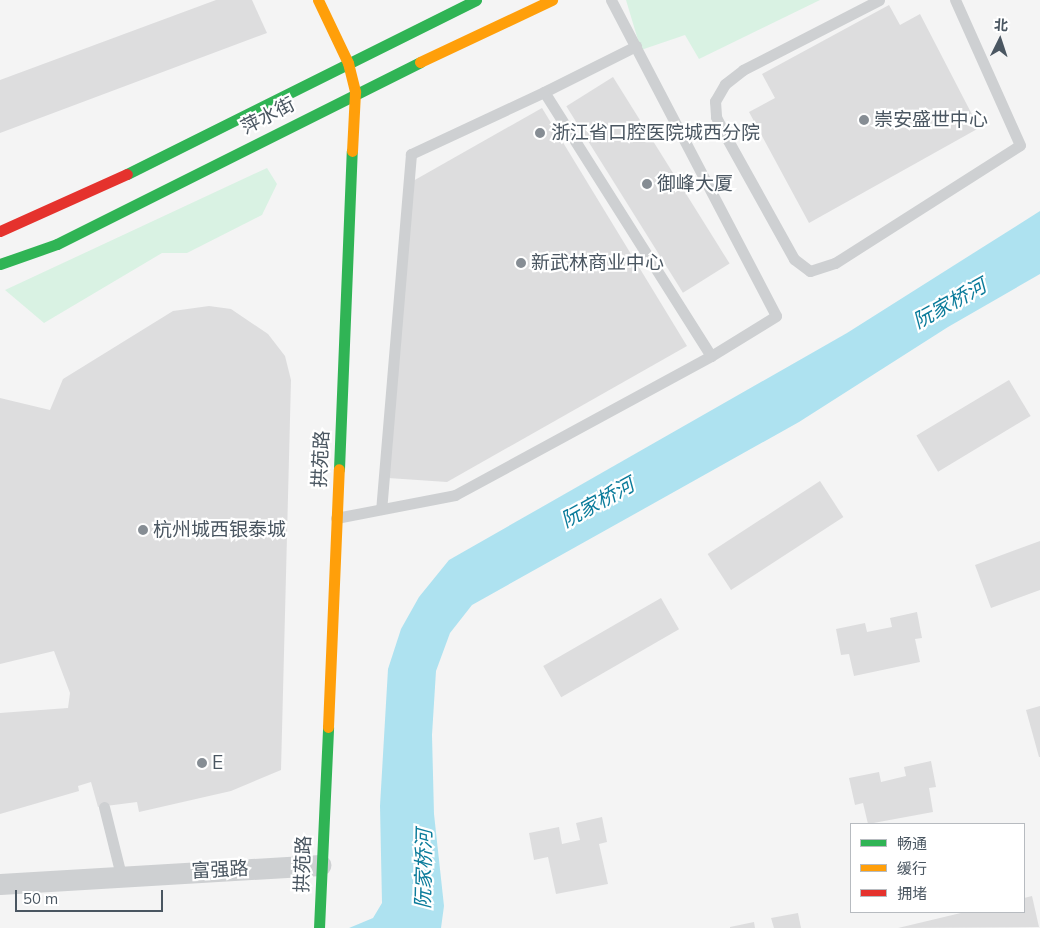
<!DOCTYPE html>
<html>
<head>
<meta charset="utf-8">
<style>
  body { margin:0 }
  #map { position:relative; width:1040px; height:928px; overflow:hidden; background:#f4f4f4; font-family:Mulish,"Noto Sans SC",sans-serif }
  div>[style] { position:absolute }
  .green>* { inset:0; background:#d9f2e3 }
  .water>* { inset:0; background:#aee2f0 }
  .building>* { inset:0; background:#ddddde; transform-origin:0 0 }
  .lane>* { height:11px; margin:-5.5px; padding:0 5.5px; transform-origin:5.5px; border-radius:5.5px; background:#ced0d2 }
  .street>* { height:21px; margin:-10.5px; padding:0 10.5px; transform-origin:10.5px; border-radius:10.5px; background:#ced0d2 }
  .fast>* { height:11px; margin:-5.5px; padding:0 5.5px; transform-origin:5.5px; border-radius:5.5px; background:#30b455 }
  .slow>* { height:11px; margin:-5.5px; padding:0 5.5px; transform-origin:5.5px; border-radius:5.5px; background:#ff9f0a }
  .jam>* { height:11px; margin:-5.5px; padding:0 5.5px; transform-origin:5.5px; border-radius:5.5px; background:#e5322d }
  .dots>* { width:14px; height:14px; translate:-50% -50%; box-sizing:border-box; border:2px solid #fff; border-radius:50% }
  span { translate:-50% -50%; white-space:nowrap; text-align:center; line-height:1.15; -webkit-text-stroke:4.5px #fff; paint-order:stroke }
  .street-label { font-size:19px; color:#4a5661 }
  .poi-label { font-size:19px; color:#4a5661 }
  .left { translate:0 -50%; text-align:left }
  .water-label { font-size:20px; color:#0c7c9b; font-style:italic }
  .legend { position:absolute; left:850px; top:823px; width:175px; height:90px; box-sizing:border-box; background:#fff; border:1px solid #b7bbc0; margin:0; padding:6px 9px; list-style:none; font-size:15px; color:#4a5661 }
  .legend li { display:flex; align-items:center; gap:10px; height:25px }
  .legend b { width:25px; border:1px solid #b7bbc0 }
  .north { position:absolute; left:975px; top:15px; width:50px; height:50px; -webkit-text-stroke:4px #fff; paint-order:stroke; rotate:4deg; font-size:14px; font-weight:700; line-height:20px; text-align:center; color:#4a5661 }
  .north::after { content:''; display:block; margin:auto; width:18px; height:22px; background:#4a5661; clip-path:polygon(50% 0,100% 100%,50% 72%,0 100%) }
  .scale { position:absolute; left:15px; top:890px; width:148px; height:22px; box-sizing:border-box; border:2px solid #4a5661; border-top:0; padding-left:6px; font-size:15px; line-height:18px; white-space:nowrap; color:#4a5661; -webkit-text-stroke:4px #fff; paint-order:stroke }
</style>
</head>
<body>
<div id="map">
  <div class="green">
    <i style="clip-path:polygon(626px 0,820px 0,699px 59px,685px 35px,641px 50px)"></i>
    <i style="clip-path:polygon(267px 168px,277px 184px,262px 215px,187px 253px,162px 253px,44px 323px,5px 290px)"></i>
  </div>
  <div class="water">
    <i style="clip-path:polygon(1040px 211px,1040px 274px,948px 327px,799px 422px,472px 605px,450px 633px,436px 671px,432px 735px,434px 814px,444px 906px,441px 928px,349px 928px,373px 918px,382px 903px,380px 806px,388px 669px,401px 629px,419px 597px,449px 560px,847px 333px)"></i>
  </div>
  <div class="building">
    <i style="clip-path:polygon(216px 0,252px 0,267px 33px,0 133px,0 80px)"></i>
    <i style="clip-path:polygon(889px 5px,900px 25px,920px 14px,979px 128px,809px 223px,749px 112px,775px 98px,762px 74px)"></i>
    <i style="left:613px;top:77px;width:220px;height:55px;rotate:58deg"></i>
    <i style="clip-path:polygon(542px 108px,687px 346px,447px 482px,388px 478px,413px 181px)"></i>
    <i style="clip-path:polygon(209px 306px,231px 309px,268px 334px,285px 356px,291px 380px,281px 770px,231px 791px,139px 812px,137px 802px,98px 807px,91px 782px,78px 786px,79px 791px,0 814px,0 713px,68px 708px,70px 693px,54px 651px,0 664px,0 398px,50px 410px,63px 379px,173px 311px)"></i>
    <i style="left:1009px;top:380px;width:42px;height:108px;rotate:59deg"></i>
    <i style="left:820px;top:481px;width:43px;height:134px;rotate:57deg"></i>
    <i style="clip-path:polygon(1040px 541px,1040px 590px,991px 608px,975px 565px)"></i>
    <i style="left:661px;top:598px;width:36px;height:136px;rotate:60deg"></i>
    <i style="clip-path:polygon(917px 612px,922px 638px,915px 639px,920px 662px,854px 676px,849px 654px,841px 655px,836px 629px,865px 623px,867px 632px,892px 627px,890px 618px)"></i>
    <i style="clip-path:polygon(1040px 706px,1040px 757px,1039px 757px,1026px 710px)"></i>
    <i style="clip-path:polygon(931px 761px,936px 787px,929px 788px,933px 812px,868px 824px,863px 803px,855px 805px,849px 778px,879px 772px,881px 782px,906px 776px,904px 767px)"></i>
    <i style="clip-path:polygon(602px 817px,607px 842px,599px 844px,608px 884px,556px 894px,548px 857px,534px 860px,529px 833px,559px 827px,562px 844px,580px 840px,576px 823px)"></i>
    <i style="clip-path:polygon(1032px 896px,1039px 927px,898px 928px,965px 912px,1024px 912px,1024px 898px)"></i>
    <i style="clip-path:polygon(798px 913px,801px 928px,774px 928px,771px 918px)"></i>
    <i style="clip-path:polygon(754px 922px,755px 928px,730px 928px,730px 927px)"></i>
  </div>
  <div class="lane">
    <i style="left:611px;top:0;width:356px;rotate:62.4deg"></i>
    <i style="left:776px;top:316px;width:76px;rotate:148.4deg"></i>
    <i style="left:879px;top:0;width:153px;rotate:152.8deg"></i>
    <i style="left:743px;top:70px;width:23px;rotate:142deg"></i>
    <i style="left:725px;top:84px;width:20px;rotate:120deg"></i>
    <i style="left:715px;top:101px;width:16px;rotate:86deg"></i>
    <i style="left:716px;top:117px;width:20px;rotate:63deg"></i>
    <i style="left:725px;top:135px;width:142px;rotate:60.9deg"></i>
    <i style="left:794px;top:259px;width:20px;rotate:37deg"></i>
    <i style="left:810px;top:271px;width:26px;rotate:-18deg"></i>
    <i style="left:835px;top:263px;width:219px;rotate:-32.5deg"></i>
    <i style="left:1020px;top:145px;width:159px;rotate:-114.1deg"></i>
    <i style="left:544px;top:92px;width:103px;rotate:-26.6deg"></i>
    <i style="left:336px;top:518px;width:121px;rotate:-10.9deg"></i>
    <i style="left:455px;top:495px;width:291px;rotate:-28.5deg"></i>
    <i style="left:711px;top:356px;width:312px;rotate:-122.3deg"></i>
    <i style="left:544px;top:92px;width:147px;rotate:155deg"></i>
    <i style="left:411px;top:154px;width:356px;rotate:94.8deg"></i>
    <i style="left:104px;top:807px;width:70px;rotate:76deg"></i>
  </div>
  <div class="street">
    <i style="left:0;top:884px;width:321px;rotate:-3.4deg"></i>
  </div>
  <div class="fast">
    <i style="left:127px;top:174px;width:390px;rotate:-26.5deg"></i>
    <i style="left:0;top:264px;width:60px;rotate:-19.3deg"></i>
    <i style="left:57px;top:244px;width:406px;rotate:-26.6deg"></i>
    <i style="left:339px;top:469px;width:318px;rotate:-87.7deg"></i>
    <i style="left:319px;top:928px;width:201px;rotate:-87.4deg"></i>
  </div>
  <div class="slow">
    <i style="left:318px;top:0;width:70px;rotate:64.5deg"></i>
    <i style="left:348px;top:63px;width:30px;rotate:76deg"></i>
    <i style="left:355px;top:92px;width:59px;rotate:92.9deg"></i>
    <i style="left:420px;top:62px;width:146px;rotate:-25.2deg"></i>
    <i style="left:328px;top:727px;width:258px;rotate:-87.6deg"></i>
  </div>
  <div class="jam">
    <i style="left:0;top:231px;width:139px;rotate:-24.2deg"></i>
  </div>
  <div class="dots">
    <i style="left:864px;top:120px;background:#868d94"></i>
    <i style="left:540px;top:133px;background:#868d94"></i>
    <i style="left:647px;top:184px;background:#868d94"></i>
    <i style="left:521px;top:263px;background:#868d94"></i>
    <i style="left:143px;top:530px;background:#868d94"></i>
    <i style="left:202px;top:763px;background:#868d94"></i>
  </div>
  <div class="street-label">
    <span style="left:268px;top:116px;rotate:-27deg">萍水街</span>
    <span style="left:321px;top:459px;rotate:-87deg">拱苑路</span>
    <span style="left:303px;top:864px;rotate:-88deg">拱苑路</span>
    <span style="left:220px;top:870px;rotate:-3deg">富强路</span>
  </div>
  <div class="poi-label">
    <span class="left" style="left:874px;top:120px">崇安盛世中心</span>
    <span class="left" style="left:551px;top:133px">浙江省口腔医院城西分院</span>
    <span class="left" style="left:657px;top:184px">御峰大厦</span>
    <span class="left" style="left:531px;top:263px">新武林商业中心</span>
    <span class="left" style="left:153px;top:530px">杭州城西银泰城</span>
    <span class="left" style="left:212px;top:763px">E</span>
  </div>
  <div class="water-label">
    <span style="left:949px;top:303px;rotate:-29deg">阮家桥河</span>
    <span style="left:597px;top:502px;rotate:-29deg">阮家桥河</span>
    <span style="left:423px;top:869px;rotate:-89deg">阮家桥河</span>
  </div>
  <ul class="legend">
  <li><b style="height:6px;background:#30b455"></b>畅通</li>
  <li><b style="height:6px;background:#ff9f0a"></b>缓行</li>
  <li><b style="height:6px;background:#e5322d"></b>拥堵</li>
  </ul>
  <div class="north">北</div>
  <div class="scale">50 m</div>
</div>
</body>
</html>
